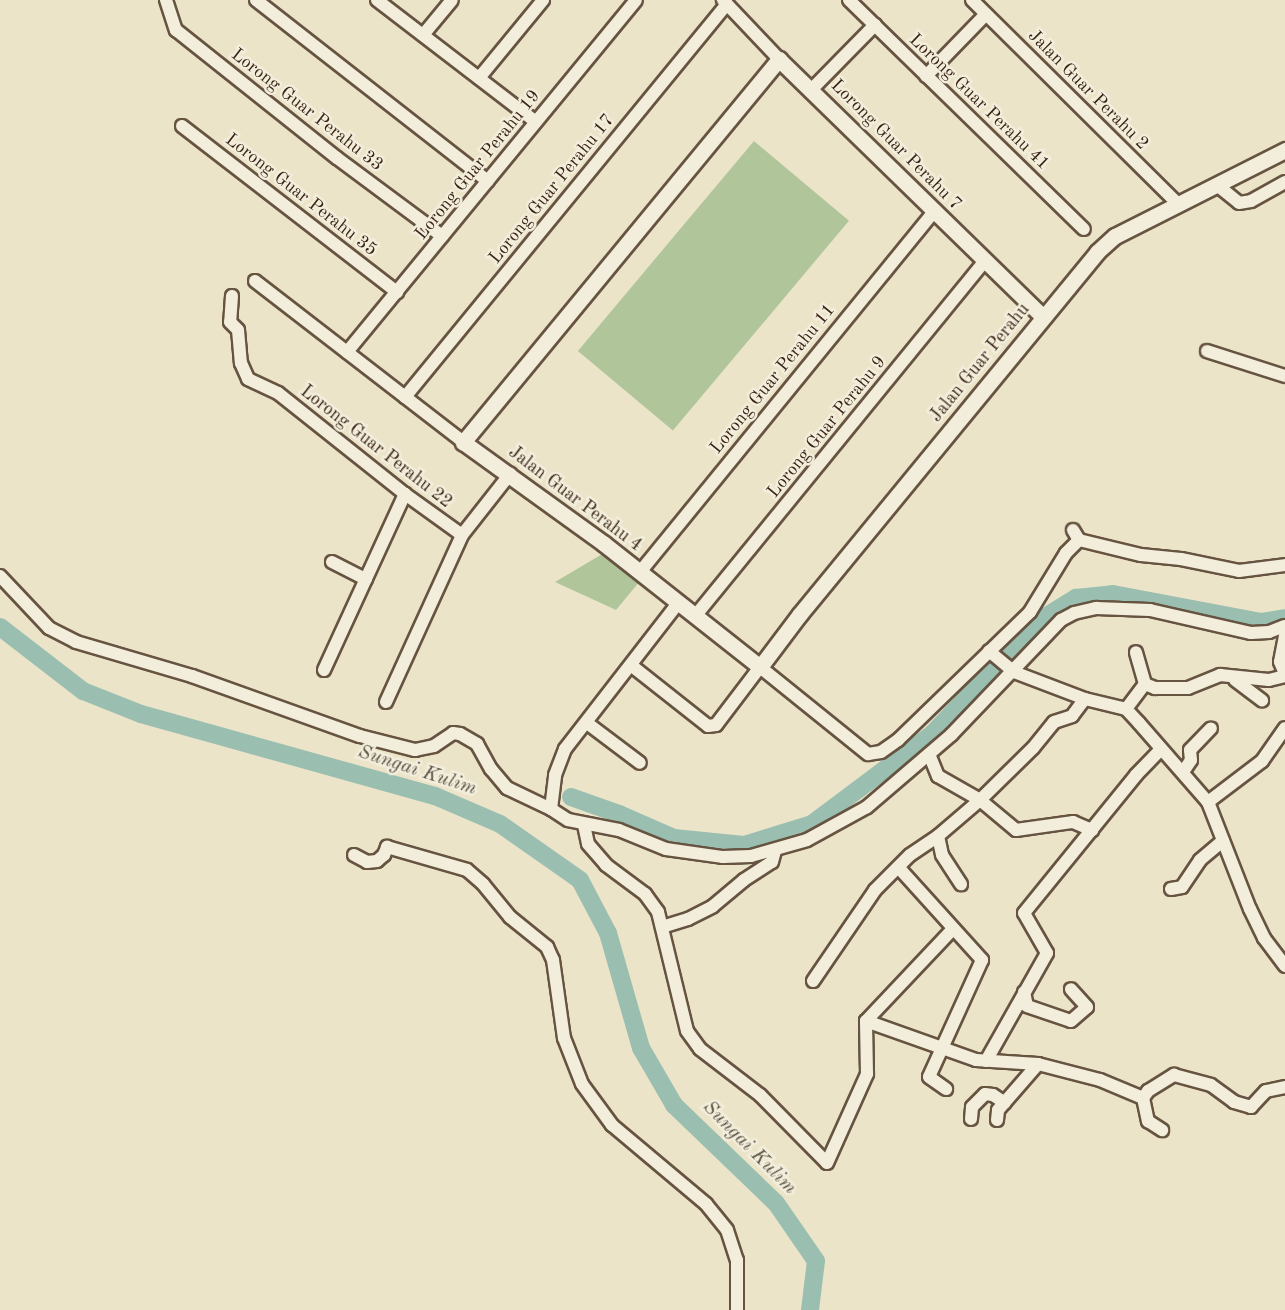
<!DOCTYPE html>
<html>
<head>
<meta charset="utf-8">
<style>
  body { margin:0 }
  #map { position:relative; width:1285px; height:1310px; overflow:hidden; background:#ece4c9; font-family:"Old Standard TT",serif }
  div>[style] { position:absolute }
  .green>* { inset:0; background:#b1c59b; transform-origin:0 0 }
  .river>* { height:18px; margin:-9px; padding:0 9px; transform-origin:9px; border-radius:9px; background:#9abfb0 }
  .roads { filter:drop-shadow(2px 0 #665441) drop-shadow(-2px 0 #665441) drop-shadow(0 2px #665441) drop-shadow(0 -2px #665441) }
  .minor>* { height:12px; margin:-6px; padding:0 6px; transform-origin:6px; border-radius:6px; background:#f3eddc }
  .tertiary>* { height:15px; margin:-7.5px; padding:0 7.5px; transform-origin:7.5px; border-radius:7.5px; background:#f3eddc }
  span { translate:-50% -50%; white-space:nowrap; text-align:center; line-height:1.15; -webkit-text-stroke:5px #f3eddc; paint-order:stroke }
  .street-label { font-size:18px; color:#3a2414 }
  .water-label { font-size:20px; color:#575243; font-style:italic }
</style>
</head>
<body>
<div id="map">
  <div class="green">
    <i style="left:754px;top:141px;width:124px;height:274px;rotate:40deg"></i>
    <i style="clip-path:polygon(604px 553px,640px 581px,616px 610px,555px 582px)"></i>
  </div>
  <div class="river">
    <i style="left:0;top:627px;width:105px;rotate:37.6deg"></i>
    <i style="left:83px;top:691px;width:62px;rotate:21.6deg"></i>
    <i style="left:141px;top:714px;width:305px;rotate:15.6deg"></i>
    <i style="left:435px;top:796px;width:71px;rotate:23.3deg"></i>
    <i style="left:500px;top:824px;width:98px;rotate:35deg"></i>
    <i style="left:580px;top:880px;width:60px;rotate:62.2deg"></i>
    <i style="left:608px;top:933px;width:120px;rotate:74deg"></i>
    <i style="left:641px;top:1048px;width:66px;rotate:59.9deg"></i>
    <i style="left:674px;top:1105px;width:141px;rotate:43.9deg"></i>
    <i style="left:776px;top:1203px;width:70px;rotate:55.4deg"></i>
    <i style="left:816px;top:1261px;width:49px;rotate:97deg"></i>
    <i style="left:571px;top:797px;width:51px;rotate:19.5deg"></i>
    <i style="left:619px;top:814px;width:60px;rotate:23.6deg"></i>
    <i style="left:674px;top:838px;width:70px;rotate:5.7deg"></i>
    <i style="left:744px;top:845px;width:71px;rotate:-17.2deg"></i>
    <i style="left:812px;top:824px;width:151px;rotate:-36.9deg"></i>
    <i style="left:933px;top:733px;width:158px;rotate:-46.3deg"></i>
    <i style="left:1042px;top:619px;width:40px;rotate:-32deg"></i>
    <i style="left:1076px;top:598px;width:37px;rotate:-6deg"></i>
    <i style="left:1113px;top:594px;width:151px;rotate:10.7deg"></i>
    <i style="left:1261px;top:622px;width:24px;rotate:-9deg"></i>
  </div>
  <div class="roads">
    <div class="minor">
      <i style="left:166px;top:0;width:32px;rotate:72deg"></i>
      <i style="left:176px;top:30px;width:206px;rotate:38.5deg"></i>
      <i style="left:337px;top:158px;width:131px;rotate:36.6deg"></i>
      <i style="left:256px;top:0;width:294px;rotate:38deg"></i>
      <i style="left:377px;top:0;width:200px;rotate:37.5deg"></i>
      <i style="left:723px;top:0;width:81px;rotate:46.5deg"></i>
      <i style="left:849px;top:0;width:328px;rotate:44.3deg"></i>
      <i style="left:972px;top:0;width:291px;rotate:44.7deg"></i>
      <i style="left:423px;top:35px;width:45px;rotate:-50.4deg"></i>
      <i style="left:926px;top:76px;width:86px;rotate:-45.9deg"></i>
      <i style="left:479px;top:78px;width:101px;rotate:-50.6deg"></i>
      <i style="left:812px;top:89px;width:90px;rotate:-45.5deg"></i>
      <i style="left:182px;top:126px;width:272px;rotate:37.7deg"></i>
      <i style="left:1217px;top:185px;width:28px;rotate:39deg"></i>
      <i style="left:1239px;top:203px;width:12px;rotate:-9deg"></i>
      <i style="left:1251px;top:201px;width:39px;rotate:-29deg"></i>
      <i style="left:255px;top:281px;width:263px;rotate:37.7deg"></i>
      <i style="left:232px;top:296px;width:26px;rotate:94deg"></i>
      <i style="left:230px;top:322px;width:11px;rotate:45deg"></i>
      <i style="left:238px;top:330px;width:33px;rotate:85deg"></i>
      <i style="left:241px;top:363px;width:17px;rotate:66deg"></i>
      <i style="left:248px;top:379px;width:33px;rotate:25deg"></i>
      <i style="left:278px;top:393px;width:162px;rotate:38.5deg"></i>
      <i style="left:405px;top:494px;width:70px;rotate:35.7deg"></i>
      <i style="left:1207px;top:351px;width:82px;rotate:17.8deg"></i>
      <i style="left:347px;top:352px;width:455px;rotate:-50.6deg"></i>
      <i style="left:405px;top:397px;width:508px;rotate:-50.67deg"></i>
      <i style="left:1073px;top:530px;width:12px;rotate:59deg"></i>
      <i style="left:332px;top:562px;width:38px;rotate:27deg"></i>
      <i style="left:640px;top:572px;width:467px;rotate:-50.8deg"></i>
      <i style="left:0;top:576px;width:71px;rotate:46.7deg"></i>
      <i style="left:49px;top:628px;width:30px;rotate:27deg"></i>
      <i style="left:76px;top:642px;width:121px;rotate:16.3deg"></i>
      <i style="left:192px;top:676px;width:178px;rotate:19.7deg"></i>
      <i style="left:360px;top:736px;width:57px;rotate:14.3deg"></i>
      <i style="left:415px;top:750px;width:19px;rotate:-12deg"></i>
      <i style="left:434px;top:746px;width:23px;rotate:-34deg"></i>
      <i style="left:453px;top:733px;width:7px;rotate:8deg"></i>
      <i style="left:460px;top:734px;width:20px;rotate:30deg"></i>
      <i style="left:477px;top:744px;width:29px;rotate:61deg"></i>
      <i style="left:491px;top:769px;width:25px;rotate:50deg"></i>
      <i style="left:507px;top:788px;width:49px;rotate:25.5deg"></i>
      <i style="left:551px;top:809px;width:20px;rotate:33deg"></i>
      <i style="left:568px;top:820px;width:52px;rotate:11.1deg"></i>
      <i style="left:619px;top:830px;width:51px;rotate:22deg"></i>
      <i style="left:666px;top:849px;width:58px;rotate:8deg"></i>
      <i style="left:723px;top:857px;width:28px;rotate:-2deg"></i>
      <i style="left:751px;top:856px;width:58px;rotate:-15.9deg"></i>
      <i style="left:807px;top:840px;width:68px;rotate:-28.8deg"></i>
      <i style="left:867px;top:807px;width:111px;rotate:-40.6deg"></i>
      <i style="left:951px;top:735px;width:159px;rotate:-46.3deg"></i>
      <i style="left:1061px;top:620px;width:15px;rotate:-28deg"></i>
      <i style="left:1074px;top:613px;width:23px;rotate:-13deg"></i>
      <i style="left:1096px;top:608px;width:54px;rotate:2.1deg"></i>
      <i style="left:1150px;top:610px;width:104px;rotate:12.8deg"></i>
      <i style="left:1251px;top:633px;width:18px;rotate:-3deg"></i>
      <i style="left:1269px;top:632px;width:17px;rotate:-21deg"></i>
      <i style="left:696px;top:615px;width:457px;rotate:-50.8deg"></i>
      <i style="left:1285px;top:636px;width:26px;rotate:101deg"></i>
      <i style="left:1280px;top:662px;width:13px;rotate:67deg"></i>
      <i style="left:989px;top:651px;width:33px;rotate:40deg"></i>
      <i style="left:1014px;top:672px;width:76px;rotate:20.8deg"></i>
      <i style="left:1085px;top:699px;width:42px;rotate:13.7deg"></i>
      <i style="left:1126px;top:709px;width:19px;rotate:47deg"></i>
      <i style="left:1139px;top:723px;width:105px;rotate:48.9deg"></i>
      <i style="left:1208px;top:802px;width:115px;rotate:68.6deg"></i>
      <i style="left:1250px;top:909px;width:32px;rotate:64deg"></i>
      <i style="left:1264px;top:938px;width:35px;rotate:53deg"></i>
      <i style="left:632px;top:666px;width:97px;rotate:38.3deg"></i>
      <i style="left:708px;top:726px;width:8px;rotate:-7deg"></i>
      <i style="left:716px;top:725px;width:73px;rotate:-52.8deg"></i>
      <i style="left:760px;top:667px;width:139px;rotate:38.9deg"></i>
      <i style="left:868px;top:754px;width:13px;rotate:-9deg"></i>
      <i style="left:881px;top:752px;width:21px;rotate:-35deg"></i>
      <i style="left:898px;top:740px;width:184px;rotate:-44.1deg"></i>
      <i style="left:1030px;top:612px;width:69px;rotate:-58.6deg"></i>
      <i style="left:1066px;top:553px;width:18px;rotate:-45deg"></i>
      <i style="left:1079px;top:540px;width:64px;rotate:13.6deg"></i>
      <i style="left:1141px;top:555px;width:40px;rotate:5.7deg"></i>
      <i style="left:1181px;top:559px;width:59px;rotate:11.7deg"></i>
      <i style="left:1239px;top:571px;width:46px;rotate:-7.4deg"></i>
      <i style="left:324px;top:670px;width:194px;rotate:-65.3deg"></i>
      <i style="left:1235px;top:680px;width:34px;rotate:37deg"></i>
      <i style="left:1145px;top:684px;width:11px;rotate:22deg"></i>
      <i style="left:1155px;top:688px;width:33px"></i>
      <i style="left:1188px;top:688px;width:35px;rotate:-22deg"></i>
      <i style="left:1220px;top:675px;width:49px;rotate:5.8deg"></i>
      <i style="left:1269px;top:680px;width:16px;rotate:-14deg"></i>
      <i style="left:386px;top:702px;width:183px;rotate:-65.5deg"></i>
      <i style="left:462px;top:535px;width:78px;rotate:-51.8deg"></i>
      <i style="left:1126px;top:709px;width:31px;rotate:-53deg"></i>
      <i style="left:1145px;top:684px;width:33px;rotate:-106deg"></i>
      <i style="left:587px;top:723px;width:66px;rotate:37deg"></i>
      <i style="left:929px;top:754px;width:24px;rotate:68deg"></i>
      <i style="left:938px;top:776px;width:48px;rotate:29.7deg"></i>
      <i style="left:980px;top:800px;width:47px;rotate:39.8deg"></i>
      <i style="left:1016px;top:830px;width:58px;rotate:-8deg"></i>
      <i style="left:1073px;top:822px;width:21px;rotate:23deg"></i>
      <i style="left:1183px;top:772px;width:14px;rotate:-56deg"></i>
      <i style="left:1191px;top:760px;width:10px;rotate:-96deg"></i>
      <i style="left:1190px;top:750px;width:30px;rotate:-46deg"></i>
      <i style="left:1208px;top:802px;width:68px;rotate:-37.2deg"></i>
      <i style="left:1262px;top:761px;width:40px;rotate:-55.1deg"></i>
      <i style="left:551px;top:809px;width:34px;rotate:-83deg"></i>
      <i style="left:555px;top:775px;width:28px;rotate:-69deg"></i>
      <i style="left:565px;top:749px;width:186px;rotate:-52.2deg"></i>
      <i style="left:584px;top:825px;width:19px;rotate:78deg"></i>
      <i style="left:588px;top:844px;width:28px;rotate:49deg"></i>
      <i style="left:606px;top:865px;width:49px;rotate:36.6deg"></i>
      <i style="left:645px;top:894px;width:22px;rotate:54deg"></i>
      <i style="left:658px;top:912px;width:122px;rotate:76.3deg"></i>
      <i style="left:687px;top:1031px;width:22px;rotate:54deg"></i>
      <i style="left:700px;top:1049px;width:76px;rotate:37.5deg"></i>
      <i style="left:760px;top:1095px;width:95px;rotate:45.4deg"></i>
      <i style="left:827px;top:1163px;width:98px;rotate:-65.8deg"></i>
      <i style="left:867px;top:1074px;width:53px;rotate:-91.1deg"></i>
      <i style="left:866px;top:1021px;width:127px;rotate:-46.6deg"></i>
      <i style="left:938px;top:836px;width:19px;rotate:78deg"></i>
      <i style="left:942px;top:855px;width:35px;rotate:57deg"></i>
      <i style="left:354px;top:855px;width:15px;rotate:28deg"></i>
      <i style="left:367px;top:862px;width:10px;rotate:-6deg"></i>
      <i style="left:377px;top:861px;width:9px;rotate:-41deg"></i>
      <i style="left:384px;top:855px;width:9px;rotate:-69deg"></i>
      <i style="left:387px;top:847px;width:83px;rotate:16deg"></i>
      <i style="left:467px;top:870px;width:21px;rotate:41deg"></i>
      <i style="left:483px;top:884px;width:43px;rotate:50.7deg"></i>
      <i style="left:510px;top:917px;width:48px;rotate:39deg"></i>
      <i style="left:547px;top:947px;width:14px;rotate:65deg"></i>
      <i style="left:553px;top:960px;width:79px;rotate:82deg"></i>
      <i style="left:564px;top:1038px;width:49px;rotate:68.6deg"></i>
      <i style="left:582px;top:1084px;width:51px;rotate:53.8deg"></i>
      <i style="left:612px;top:1125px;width:123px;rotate:40deg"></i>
      <i style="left:706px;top:1204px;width:33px;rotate:51deg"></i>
      <i style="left:727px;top:1230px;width:32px;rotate:72deg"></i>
      <i style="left:737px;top:1260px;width:50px;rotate:90deg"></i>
      <i style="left:899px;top:868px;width:124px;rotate:47.9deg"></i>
      <i style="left:982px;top:960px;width:128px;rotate:114.4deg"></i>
      <i style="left:929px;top:1077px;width:21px;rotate:35deg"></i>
      <i style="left:1171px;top:889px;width:11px;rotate:-10deg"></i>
      <i style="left:1182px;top:887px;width:32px;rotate:-56deg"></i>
      <i style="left:1200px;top:860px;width:30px;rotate:-40deg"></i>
      <i style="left:662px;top:927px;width:27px;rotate:-17deg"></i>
      <i style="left:688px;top:919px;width:28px;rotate:-27deg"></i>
      <i style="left:713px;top:906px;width:40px;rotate:-40deg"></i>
      <i style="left:744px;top:880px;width:33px;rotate:-33deg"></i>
      <i style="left:772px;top:862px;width:11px;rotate:-75deg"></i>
      <i style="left:813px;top:981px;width:110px;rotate:-55.7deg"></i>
      <i style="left:875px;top:890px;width:49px;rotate:-45deg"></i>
      <i style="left:910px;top:855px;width:34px;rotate:-34deg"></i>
      <i style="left:938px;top:836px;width:55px;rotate:-40.6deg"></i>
      <i style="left:980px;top:800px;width:74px;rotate:-44.5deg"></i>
      <i style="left:1033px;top:748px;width:33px;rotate:-51deg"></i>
      <i style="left:1054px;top:722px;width:19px;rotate:-18deg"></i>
      <i style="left:1072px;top:716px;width:21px;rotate:-53deg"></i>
      <i style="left:1024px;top:992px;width:14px;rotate:78deg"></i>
      <i style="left:1027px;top:1006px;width:46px;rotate:18.8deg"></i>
      <i style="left:1071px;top:1021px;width:21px;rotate:-41deg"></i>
      <i style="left:1087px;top:1007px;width:24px;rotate:-132deg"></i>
      <i style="left:866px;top:1021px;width:117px;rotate:19.5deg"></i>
      <i style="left:976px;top:1060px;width:62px;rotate:3.7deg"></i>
      <i style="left:1038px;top:1064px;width:64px;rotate:14.5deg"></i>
      <i style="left:1100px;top:1080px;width:47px;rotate:22.7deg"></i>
      <i style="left:1143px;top:1098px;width:24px;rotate:78deg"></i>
      <i style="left:1148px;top:1121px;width:17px;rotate:33deg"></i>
      <i style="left:986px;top:1061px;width:124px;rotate:-60.5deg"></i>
      <i style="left:1047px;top:953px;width:46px;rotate:-119.9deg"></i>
      <i style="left:1024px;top:913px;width:178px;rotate:-50.9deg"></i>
      <i style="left:1136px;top:775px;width:35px;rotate:-46deg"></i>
      <i style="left:1143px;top:1098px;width:9px;rotate:-54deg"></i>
      <i style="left:1148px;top:1091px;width:31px;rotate:-32deg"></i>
      <i style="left:1174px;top:1075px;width:38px;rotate:15deg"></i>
      <i style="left:1211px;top:1085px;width:29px;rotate:36deg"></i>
      <i style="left:1234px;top:1102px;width:18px;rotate:16deg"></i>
      <i style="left:1251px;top:1107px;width:22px;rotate:-47deg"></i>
      <i style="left:1266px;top:1091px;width:19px;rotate:-12deg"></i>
      <i style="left:971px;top:1119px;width:12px;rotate:-85deg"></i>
      <i style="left:972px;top:1107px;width:18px;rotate:-45deg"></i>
      <i style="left:985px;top:1094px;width:8px;rotate:7deg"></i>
      <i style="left:993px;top:1095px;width:14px;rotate:34deg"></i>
      <i style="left:997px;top:1120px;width:10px;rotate:-84deg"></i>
      <i style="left:998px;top:1110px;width:61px;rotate:-49deg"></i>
    </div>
    <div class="tertiary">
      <i style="left:1043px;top:317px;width:369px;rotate:-135.7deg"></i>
      <i style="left:779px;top:59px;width:497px;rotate:129.5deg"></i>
      <i style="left:463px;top:442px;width:173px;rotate:35.8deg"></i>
      <i style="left:603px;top:543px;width:200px;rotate:38.3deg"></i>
      <i style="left:760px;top:667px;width:66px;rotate:-53deg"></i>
      <i style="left:800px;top:614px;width:468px;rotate:-50.6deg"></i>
      <i style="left:1097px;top:252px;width:24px;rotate:-42deg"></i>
      <i style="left:1115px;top:236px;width:191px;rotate:-26.8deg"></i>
    </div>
  </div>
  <div class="street-label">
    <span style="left:1088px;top:90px;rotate:45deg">Jalan Guar Perahu 2</span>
    <span style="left:979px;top:102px;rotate:44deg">Lorong Guar Perahu 41</span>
    <span style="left:307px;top:110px;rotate:38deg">Lorong Guar Perahu 33</span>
    <span style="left:896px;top:145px;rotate:45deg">Lorong Guar Perahu 7</span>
    <span style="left:478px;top:165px;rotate:-51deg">Lorong Guar Perahu 19</span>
    <span style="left:552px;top:189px;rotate:-51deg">Lorong Guar Perahu 17</span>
    <span style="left:301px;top:195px;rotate:38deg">Lorong Guar Perahu 35</span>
    <span style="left:980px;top:363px;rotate:-51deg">Jalan Guar Perahu</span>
    <span style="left:773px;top:379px;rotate:-51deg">Lorong Guar Perahu 11</span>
    <span style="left:827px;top:427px;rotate:-51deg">Lorong Guar Perahu 9</span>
    <span style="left:376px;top:447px;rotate:38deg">Lorong Guar Perahu 22</span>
    <span style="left:575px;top:499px;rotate:37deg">Jalan Guar Perahu 4</span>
  </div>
  <div class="water-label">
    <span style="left:417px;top:771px;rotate:18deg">Sungai Kulim</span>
    <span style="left:749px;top:1148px;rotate:45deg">Sungai Kulim</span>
  </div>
</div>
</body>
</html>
